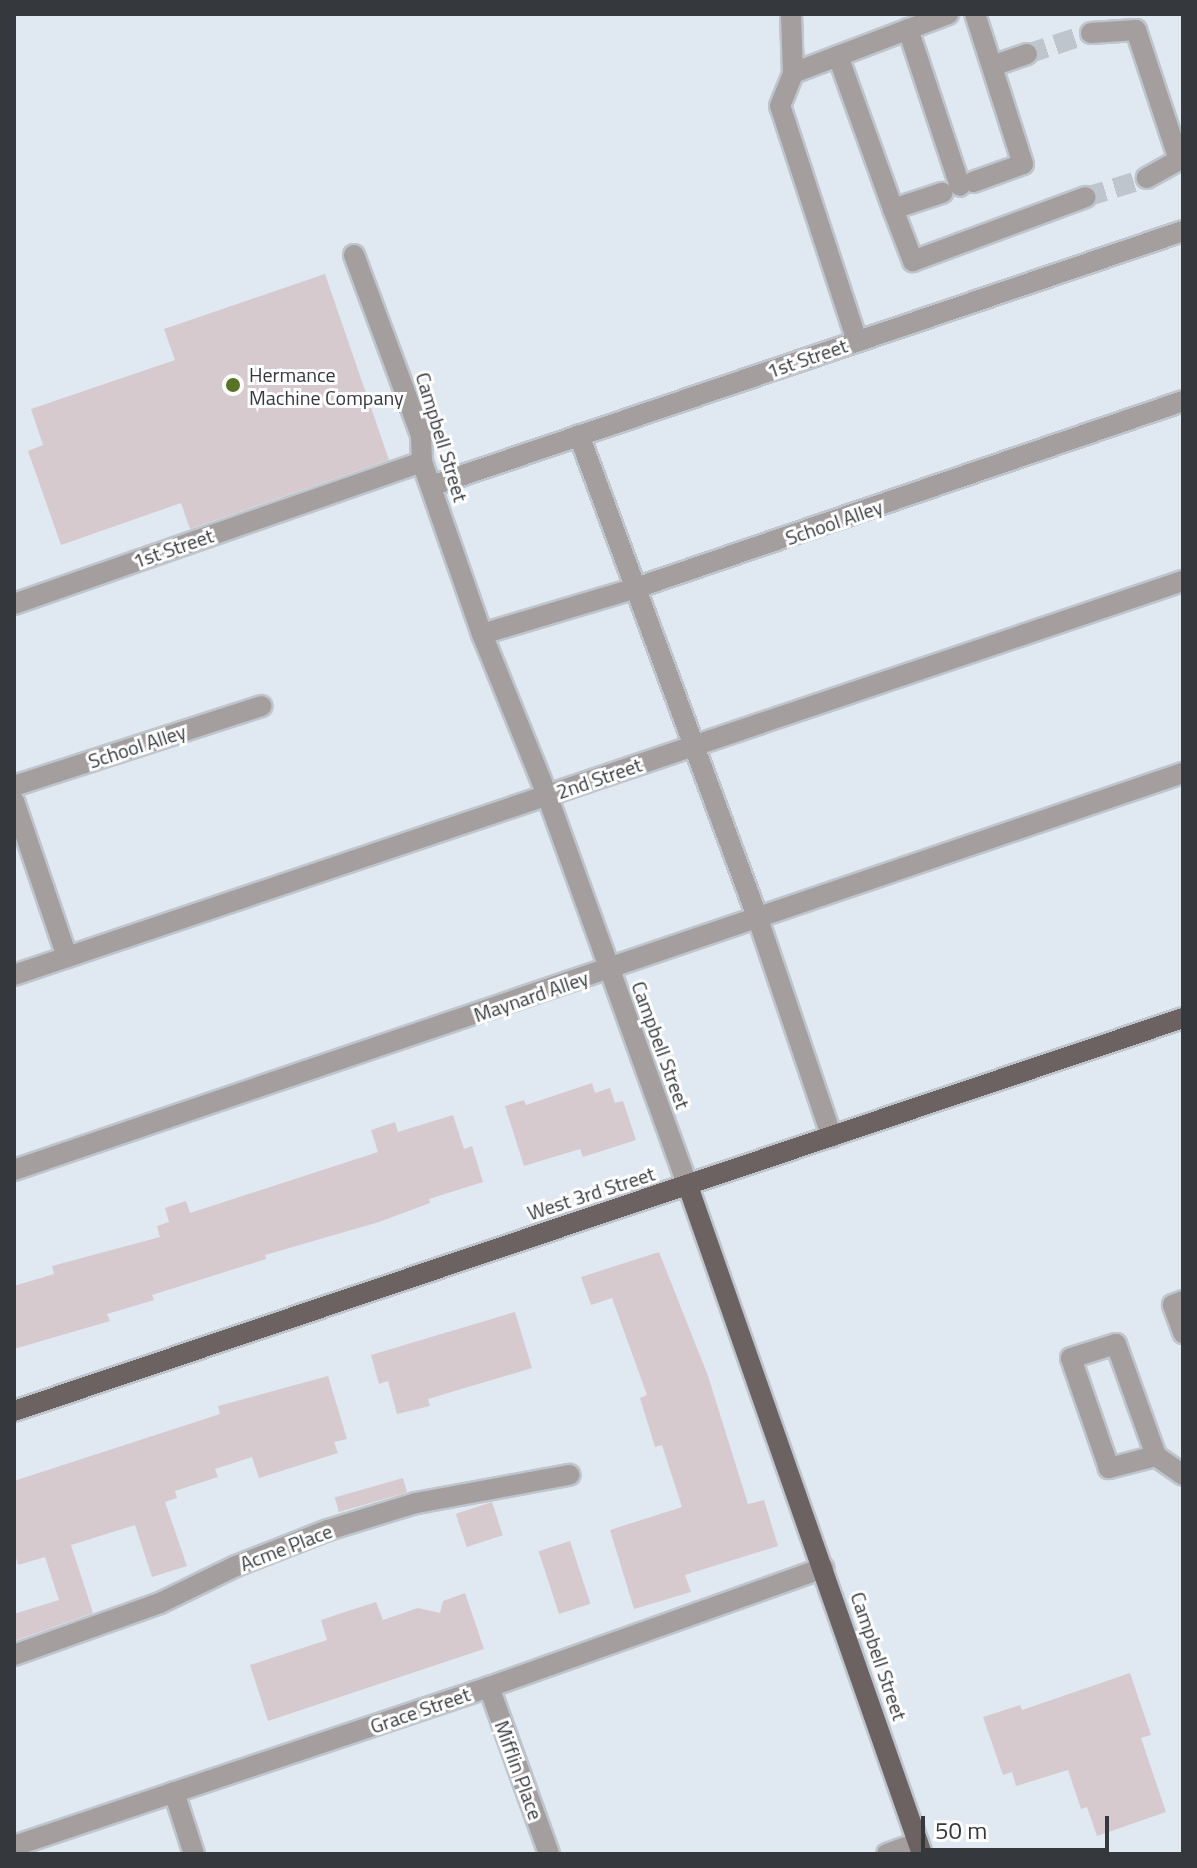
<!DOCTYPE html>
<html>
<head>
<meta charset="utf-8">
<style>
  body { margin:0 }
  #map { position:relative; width:1197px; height:1868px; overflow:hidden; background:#e0e8f1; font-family:"Titillium Web",sans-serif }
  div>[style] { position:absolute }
  .building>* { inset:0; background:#d7cacf; transform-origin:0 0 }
  .minor-tunnel>* { height:20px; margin-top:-10px; transform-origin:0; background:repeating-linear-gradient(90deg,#bec5cd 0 20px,transparent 0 30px) }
  .roads { filter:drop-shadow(2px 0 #bec5cd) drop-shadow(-2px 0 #bec5cd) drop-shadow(0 2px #bec5cd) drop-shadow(0 -2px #bec5cd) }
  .minor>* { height:20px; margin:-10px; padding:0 10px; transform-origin:10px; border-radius:10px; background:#a49e9e }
  .major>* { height:20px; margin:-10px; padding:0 10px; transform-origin:10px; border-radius:10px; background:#6c6262 }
  .dots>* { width:22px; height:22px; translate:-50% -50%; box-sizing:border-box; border:4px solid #fff; border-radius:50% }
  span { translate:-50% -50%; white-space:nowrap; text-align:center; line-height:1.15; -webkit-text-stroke:6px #fff; paint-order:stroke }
  .street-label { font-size:20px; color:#35383c }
  .poi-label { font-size:20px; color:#35383c }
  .left { translate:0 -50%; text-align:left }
  .frame { position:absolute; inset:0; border:16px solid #35383c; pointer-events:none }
  .scale { position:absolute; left:921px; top:1816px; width:188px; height:36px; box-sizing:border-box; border:4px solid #35383c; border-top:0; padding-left:10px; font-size:24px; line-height:28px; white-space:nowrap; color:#35383c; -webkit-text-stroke:6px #fff; paint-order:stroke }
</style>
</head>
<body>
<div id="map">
  <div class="building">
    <i style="clip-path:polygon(325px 274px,389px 460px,190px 529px,181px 503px,61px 545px,28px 451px,43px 445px,31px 409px,175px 360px,164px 329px)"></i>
    <i style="clip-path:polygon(592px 1083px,595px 1093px,610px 1088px,615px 1103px,623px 1101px,636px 1140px,583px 1157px,580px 1149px,524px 1166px,505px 1106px,524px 1100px,526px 1105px)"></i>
    <i style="clip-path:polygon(453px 1115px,464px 1149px,472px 1146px,483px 1182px,429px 1199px,430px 1203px,379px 1222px,265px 1255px,266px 1259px,152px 1295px,154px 1300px,107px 1314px,110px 1321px,14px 1349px,14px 1286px,54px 1274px,52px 1266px,160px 1237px,157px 1226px,169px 1222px,165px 1208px,186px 1201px,190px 1213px,378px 1152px,371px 1130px,395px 1122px,398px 1132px)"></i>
    <i style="clip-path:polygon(659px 1252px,708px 1376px,748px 1504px,764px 1500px,778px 1546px,685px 1575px,691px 1592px,634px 1609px,610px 1530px,682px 1507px,662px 1445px,655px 1447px,640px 1398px,647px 1395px,612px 1298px,591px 1305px,581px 1277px)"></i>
    <i style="clip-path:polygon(515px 1312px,532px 1368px,428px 1399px,430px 1406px,397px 1414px,388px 1381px,379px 1384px,371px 1355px)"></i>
    <i style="clip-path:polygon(328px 1376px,347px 1439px,334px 1442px,338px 1453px,259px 1478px,252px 1457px,215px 1469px,218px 1477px,175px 1491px,177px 1498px,165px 1502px,187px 1566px,152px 1577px,135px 1525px,71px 1545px,93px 1613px,14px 1641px,14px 1614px,59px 1600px,45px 1557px,18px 1565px,14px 1551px,14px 1481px,220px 1414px,218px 1406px)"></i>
    <i style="left:403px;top:1478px;width:15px;height:71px;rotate:74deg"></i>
    <i style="left:492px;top:1502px;width:35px;height:38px;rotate:72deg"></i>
    <i style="left:570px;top:1541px;width:66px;height:33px;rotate:72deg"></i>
    <i style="clip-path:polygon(465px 1593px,484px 1649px,268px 1721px,250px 1665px,327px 1640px,321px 1620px,354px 1609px,376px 1602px,383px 1620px,418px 1608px,440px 1613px,443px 1601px)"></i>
    <i style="clip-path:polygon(1130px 1673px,1151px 1735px,1141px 1738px,1166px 1812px,1097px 1836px,1087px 1807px,1081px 1809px,1068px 1770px,1016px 1786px,1012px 1772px,1003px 1775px,983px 1717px,1020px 1705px,1022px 1710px)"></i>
  </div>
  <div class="minor-tunnel">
    <i style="left:1027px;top:54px;width:67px;rotate:-18.2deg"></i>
    <i style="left:1086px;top:197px;width:64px;rotate:-17.3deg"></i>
  </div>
  <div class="roads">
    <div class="minor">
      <i style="left:791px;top:14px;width:59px;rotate:88.1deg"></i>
      <i style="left:908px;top:29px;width:165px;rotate:71.7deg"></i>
      <i style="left:1091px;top:33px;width:45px;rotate:-3.8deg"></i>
      <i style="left:1136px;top:30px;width:137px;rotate:71.7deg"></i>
      <i style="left:1179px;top:160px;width:37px;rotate:151deg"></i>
      <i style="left:838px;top:56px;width:163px;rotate:70.2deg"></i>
      <i style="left:893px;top:209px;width:52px;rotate:-18.1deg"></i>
      <i style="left:992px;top:66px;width:37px;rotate:-19deg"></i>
      <i style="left:973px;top:182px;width:53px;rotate:-19.8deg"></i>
      <i style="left:1023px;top:164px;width:157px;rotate:-107.7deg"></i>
      <i style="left:893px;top:209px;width:56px;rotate:69deg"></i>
      <i style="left:913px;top:261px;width:184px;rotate:-20.3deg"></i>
      <i style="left:354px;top:255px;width:192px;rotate:69.6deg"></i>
      <i style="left:421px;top:435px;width:27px;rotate:88deg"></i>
      <i style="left:422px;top:462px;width:182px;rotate:70.8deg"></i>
      <i style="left:482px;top:634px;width:174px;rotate:68deg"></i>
      <i style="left:547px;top:795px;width:416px;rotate:70.2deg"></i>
      <i style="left:857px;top:341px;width:247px;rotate:-108.1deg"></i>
      <i style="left:780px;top:106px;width:35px;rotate:-68deg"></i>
      <i style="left:793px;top:73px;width:166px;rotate:-20.8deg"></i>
      <i style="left:579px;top:435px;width:516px;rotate:69.7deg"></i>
      <i style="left:758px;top:919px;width:230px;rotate:71.3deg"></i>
      <i style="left:431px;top:486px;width:794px;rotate:-18.73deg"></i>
      <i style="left:14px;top:604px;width:432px;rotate:-19.2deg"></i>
      <i style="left:482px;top:634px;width:161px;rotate:-16.6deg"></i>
      <i style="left:636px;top:588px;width:578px;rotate:-18.87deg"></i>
      <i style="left:14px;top:786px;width:260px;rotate:-17.9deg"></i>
      <i style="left:14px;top:801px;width:165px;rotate:71.2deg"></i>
      <i style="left:14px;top:975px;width:1234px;rotate:-18.63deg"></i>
      <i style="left:14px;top:1170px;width:1235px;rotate:-18.76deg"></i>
      <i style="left:1183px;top:1301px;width:11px;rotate:158deg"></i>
      <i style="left:1173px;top:1305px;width:30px;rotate:70deg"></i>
      <i style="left:1156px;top:1456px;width:49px;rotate:165.7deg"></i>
      <i style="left:1109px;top:1468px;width:116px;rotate:-109.1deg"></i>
      <i style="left:1071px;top:1358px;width:47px;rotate:-17.3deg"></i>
      <i style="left:1116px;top:1344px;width:119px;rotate:70.3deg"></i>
      <i style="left:1156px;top:1456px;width:33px;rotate:35deg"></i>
      <i style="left:14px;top:1655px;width:155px;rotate:-19.6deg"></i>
      <i style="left:160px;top:1603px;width:85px;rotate:-26deg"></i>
      <i style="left:236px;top:1566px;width:99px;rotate:-21.4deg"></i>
      <i style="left:328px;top:1530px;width:92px;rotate:-17.1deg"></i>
      <i style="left:416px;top:1503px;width:156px;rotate:-10.4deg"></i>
      <i style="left:489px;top:1687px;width:177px;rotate:70.2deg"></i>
      <i style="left:174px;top:1792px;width:65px;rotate:72.1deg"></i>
      <i style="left:14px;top:1846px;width:501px;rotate:-18.51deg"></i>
      <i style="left:489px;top:1687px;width:355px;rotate:-19.6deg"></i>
      <i style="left:887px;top:1854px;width:33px;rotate:-20deg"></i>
    </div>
    <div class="major">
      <i style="left:688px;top:1186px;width:708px;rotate:70.69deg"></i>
      <i style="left:14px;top:1411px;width:1233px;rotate:-18.58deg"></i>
    </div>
  </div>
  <div class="dots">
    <i style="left:233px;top:385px;background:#597326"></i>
  </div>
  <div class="street-label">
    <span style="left:807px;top:358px;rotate:-19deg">1st Street</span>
    <span style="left:442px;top:437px;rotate:73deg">Campbell Street</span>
    <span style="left:834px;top:522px;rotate:-19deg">School Alley</span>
    <span style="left:173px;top:548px;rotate:-19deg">1st Street</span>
    <span style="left:137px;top:746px;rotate:-18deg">School Alley</span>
    <span style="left:599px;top:778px;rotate:-19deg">2nd Street</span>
    <span style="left:531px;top:996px;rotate:-19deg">Maynard Alley</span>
    <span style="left:661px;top:1045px;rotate:70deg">Campbell Street</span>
    <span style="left:591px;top:1193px;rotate:-18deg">West 3rd Street</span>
    <span style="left:286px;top:1547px;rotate:-21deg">Acme Place</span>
    <span style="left:879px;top:1656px;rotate:71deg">Campbell Street</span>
    <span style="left:420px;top:1710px;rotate:-19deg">Grace Street</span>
    <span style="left:519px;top:1770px;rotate:70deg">Mifflin Place</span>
  </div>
  <div class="poi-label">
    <span class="left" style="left:249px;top:386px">Hermance<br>Machine Company</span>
  </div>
  <div class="frame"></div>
  <div class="scale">50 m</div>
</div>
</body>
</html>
